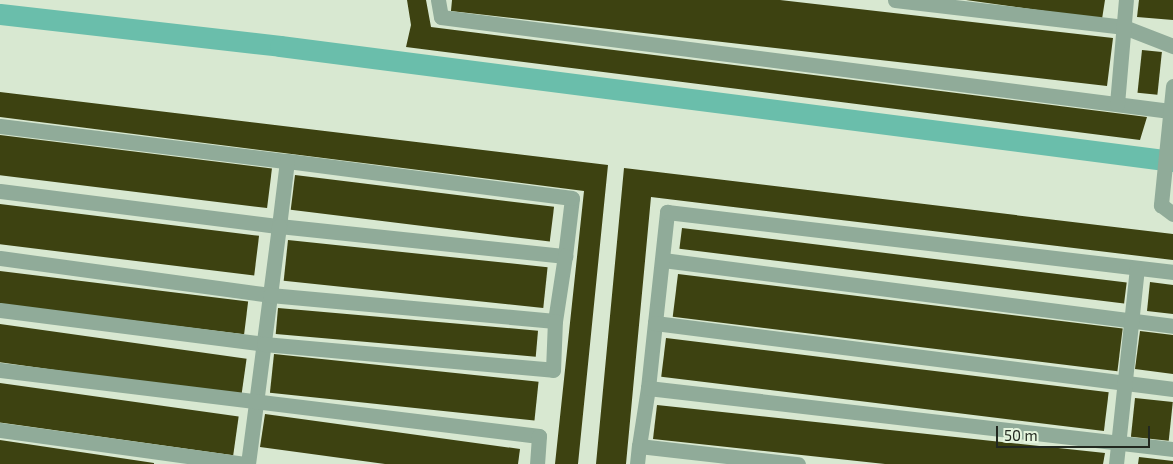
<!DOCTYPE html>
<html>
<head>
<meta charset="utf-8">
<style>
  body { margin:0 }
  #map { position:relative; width:1173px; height:464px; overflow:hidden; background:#d8e8d1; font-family:"Exo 2",sans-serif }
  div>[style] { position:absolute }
  .canal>* { height:21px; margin:-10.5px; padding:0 10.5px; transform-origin:10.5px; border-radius:10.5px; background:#6abeab }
  .building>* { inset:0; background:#3d4211; transform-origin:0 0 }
  .minor>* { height:15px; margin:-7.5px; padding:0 7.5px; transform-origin:7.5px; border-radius:7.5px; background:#90ab99 }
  span { translate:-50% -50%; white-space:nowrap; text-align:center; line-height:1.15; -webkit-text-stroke:5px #e5f5de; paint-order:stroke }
  .scale { position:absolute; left:996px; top:426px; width:154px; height:22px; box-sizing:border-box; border:2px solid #22281f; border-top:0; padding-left:6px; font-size:15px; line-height:18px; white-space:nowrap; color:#22281f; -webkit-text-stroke:4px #e5f5de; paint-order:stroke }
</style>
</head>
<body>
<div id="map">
  <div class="canal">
    <i style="left:0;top:14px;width:282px;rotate:6.5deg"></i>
    <i style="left:280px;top:46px;width:900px;rotate:7.34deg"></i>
  </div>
  <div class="building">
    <i style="clip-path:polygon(407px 0,426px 0,431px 27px,1147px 117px,1140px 140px,406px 47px,411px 25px)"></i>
    <i style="clip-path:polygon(452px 0,780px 0,1113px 38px,1107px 86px,451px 11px)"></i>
    <i style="clip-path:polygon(966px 0,1105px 0,1102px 19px)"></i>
    <i style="clip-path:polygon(1139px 0,1173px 0,1173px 20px,1137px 17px)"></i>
    <i style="left:1142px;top:50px;width:20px;height:43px;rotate:6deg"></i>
    <i style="clip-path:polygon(0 92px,608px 165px,578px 464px,555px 464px,584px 191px,0 117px)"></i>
    <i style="left:0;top:135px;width:274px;height:40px;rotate:7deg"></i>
    <i style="clip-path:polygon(624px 168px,1173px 234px,1173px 260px,651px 197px,626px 464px,596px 464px)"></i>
    <i style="left:295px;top:175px;width:261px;height:35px;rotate:7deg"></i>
    <i style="left:0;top:204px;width:261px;height:40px;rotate:7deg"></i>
    <i style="left:682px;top:228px;width:448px;height:21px;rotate:7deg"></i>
    <i style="left:288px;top:240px;width:261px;height:41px;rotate:6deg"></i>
    <i style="left:0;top:271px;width:250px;height:33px;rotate:7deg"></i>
    <i style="left:678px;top:274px;width:448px;height:43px;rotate:7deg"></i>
    <i style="clip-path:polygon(1150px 282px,1173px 285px,1173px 314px,1147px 311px)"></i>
    <i style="left:278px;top:308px;width:261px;height:26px;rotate:5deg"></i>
    <i style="left:0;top:324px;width:249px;height:38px;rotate:8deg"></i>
    <i style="clip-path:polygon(1140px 331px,1173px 335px,1173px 374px,1135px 369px)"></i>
    <i style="left:666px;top:338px;width:446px;height:39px;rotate:7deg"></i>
    <i style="left:274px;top:354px;width:266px;height:39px;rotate:6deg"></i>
    <i style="left:0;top:383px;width:241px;height:39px;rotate:8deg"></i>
    <i style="left:1135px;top:398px;width:38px;height:39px;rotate:6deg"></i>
    <i style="clip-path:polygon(657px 405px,1105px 453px,1103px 464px,885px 464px,653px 439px)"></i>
    <i style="clip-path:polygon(265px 414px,520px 449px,518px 464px,385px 464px,260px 447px)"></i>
    <i style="clip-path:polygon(0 440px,154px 463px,154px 464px,0 464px)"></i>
    <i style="clip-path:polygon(1139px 457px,1173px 461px,1173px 464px,1138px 464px)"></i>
  </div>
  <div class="minor">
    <i style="left:438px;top:0;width:17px;rotate:80deg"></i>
    <i style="left:441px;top:17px;width:735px;rotate:7.35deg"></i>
    <i style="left:895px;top:0;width:231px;rotate:6.7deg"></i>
    <i style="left:1124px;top:27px;width:53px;rotate:21.2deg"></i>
    <i style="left:1173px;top:86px;width:120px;rotate:95.8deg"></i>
    <i style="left:1161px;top:205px;width:15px;rotate:37deg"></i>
    <i style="left:1117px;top:104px;width:104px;rotate:-85.1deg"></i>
    <i style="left:0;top:126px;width:289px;rotate:7deg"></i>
    <i style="left:0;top:191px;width:281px;rotate:7.2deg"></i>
    <i style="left:279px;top:226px;width:288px;rotate:6deg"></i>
    <i style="left:565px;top:256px;width:58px;rotate:-83.1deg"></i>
    <i style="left:572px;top:198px;width:287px;rotate:-172.6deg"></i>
    <i style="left:287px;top:161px;width:65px;rotate:97deg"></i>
    <i style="left:279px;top:226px;width:178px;rotate:97.4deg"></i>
    <i style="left:256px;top:403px;width:62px;rotate:97.5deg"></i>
    <i style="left:0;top:258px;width:273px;rotate:7.8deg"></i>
    <i style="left:270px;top:295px;width:286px;rotate:5.2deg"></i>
    <i style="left:555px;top:321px;width:66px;rotate:-81.3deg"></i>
    <i style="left:663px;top:260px;width:514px;rotate:7.37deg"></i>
    <i style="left:0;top:310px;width:266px;rotate:7.3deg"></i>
    <i style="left:264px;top:344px;width:290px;rotate:5.1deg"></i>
    <i style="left:553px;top:370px;width:49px;rotate:-87.7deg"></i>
    <i style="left:655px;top:323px;width:112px;rotate:-83.8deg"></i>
    <i style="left:667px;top:212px;width:510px;rotate:6.76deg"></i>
    <i style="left:0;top:370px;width:543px;rotate:6.98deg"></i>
    <i style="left:539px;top:436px;width:28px;rotate:94deg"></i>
    <i style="left:648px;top:388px;width:65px;rotate:-83.9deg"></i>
    <i style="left:655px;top:323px;width:522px;rotate:7.26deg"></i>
    <i style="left:0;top:430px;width:247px;rotate:7.9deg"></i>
    <i style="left:639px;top:446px;width:59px;rotate:-81.2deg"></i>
    <i style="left:648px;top:388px;width:529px;rotate:6.63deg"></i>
    <i style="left:637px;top:464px;width:18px;rotate:-84deg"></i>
    <i style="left:639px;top:446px;width:160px;rotate:6.5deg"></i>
    <i style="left:1116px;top:464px;width:197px;rotate:-83.9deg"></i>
  </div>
  <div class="scale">50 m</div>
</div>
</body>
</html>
